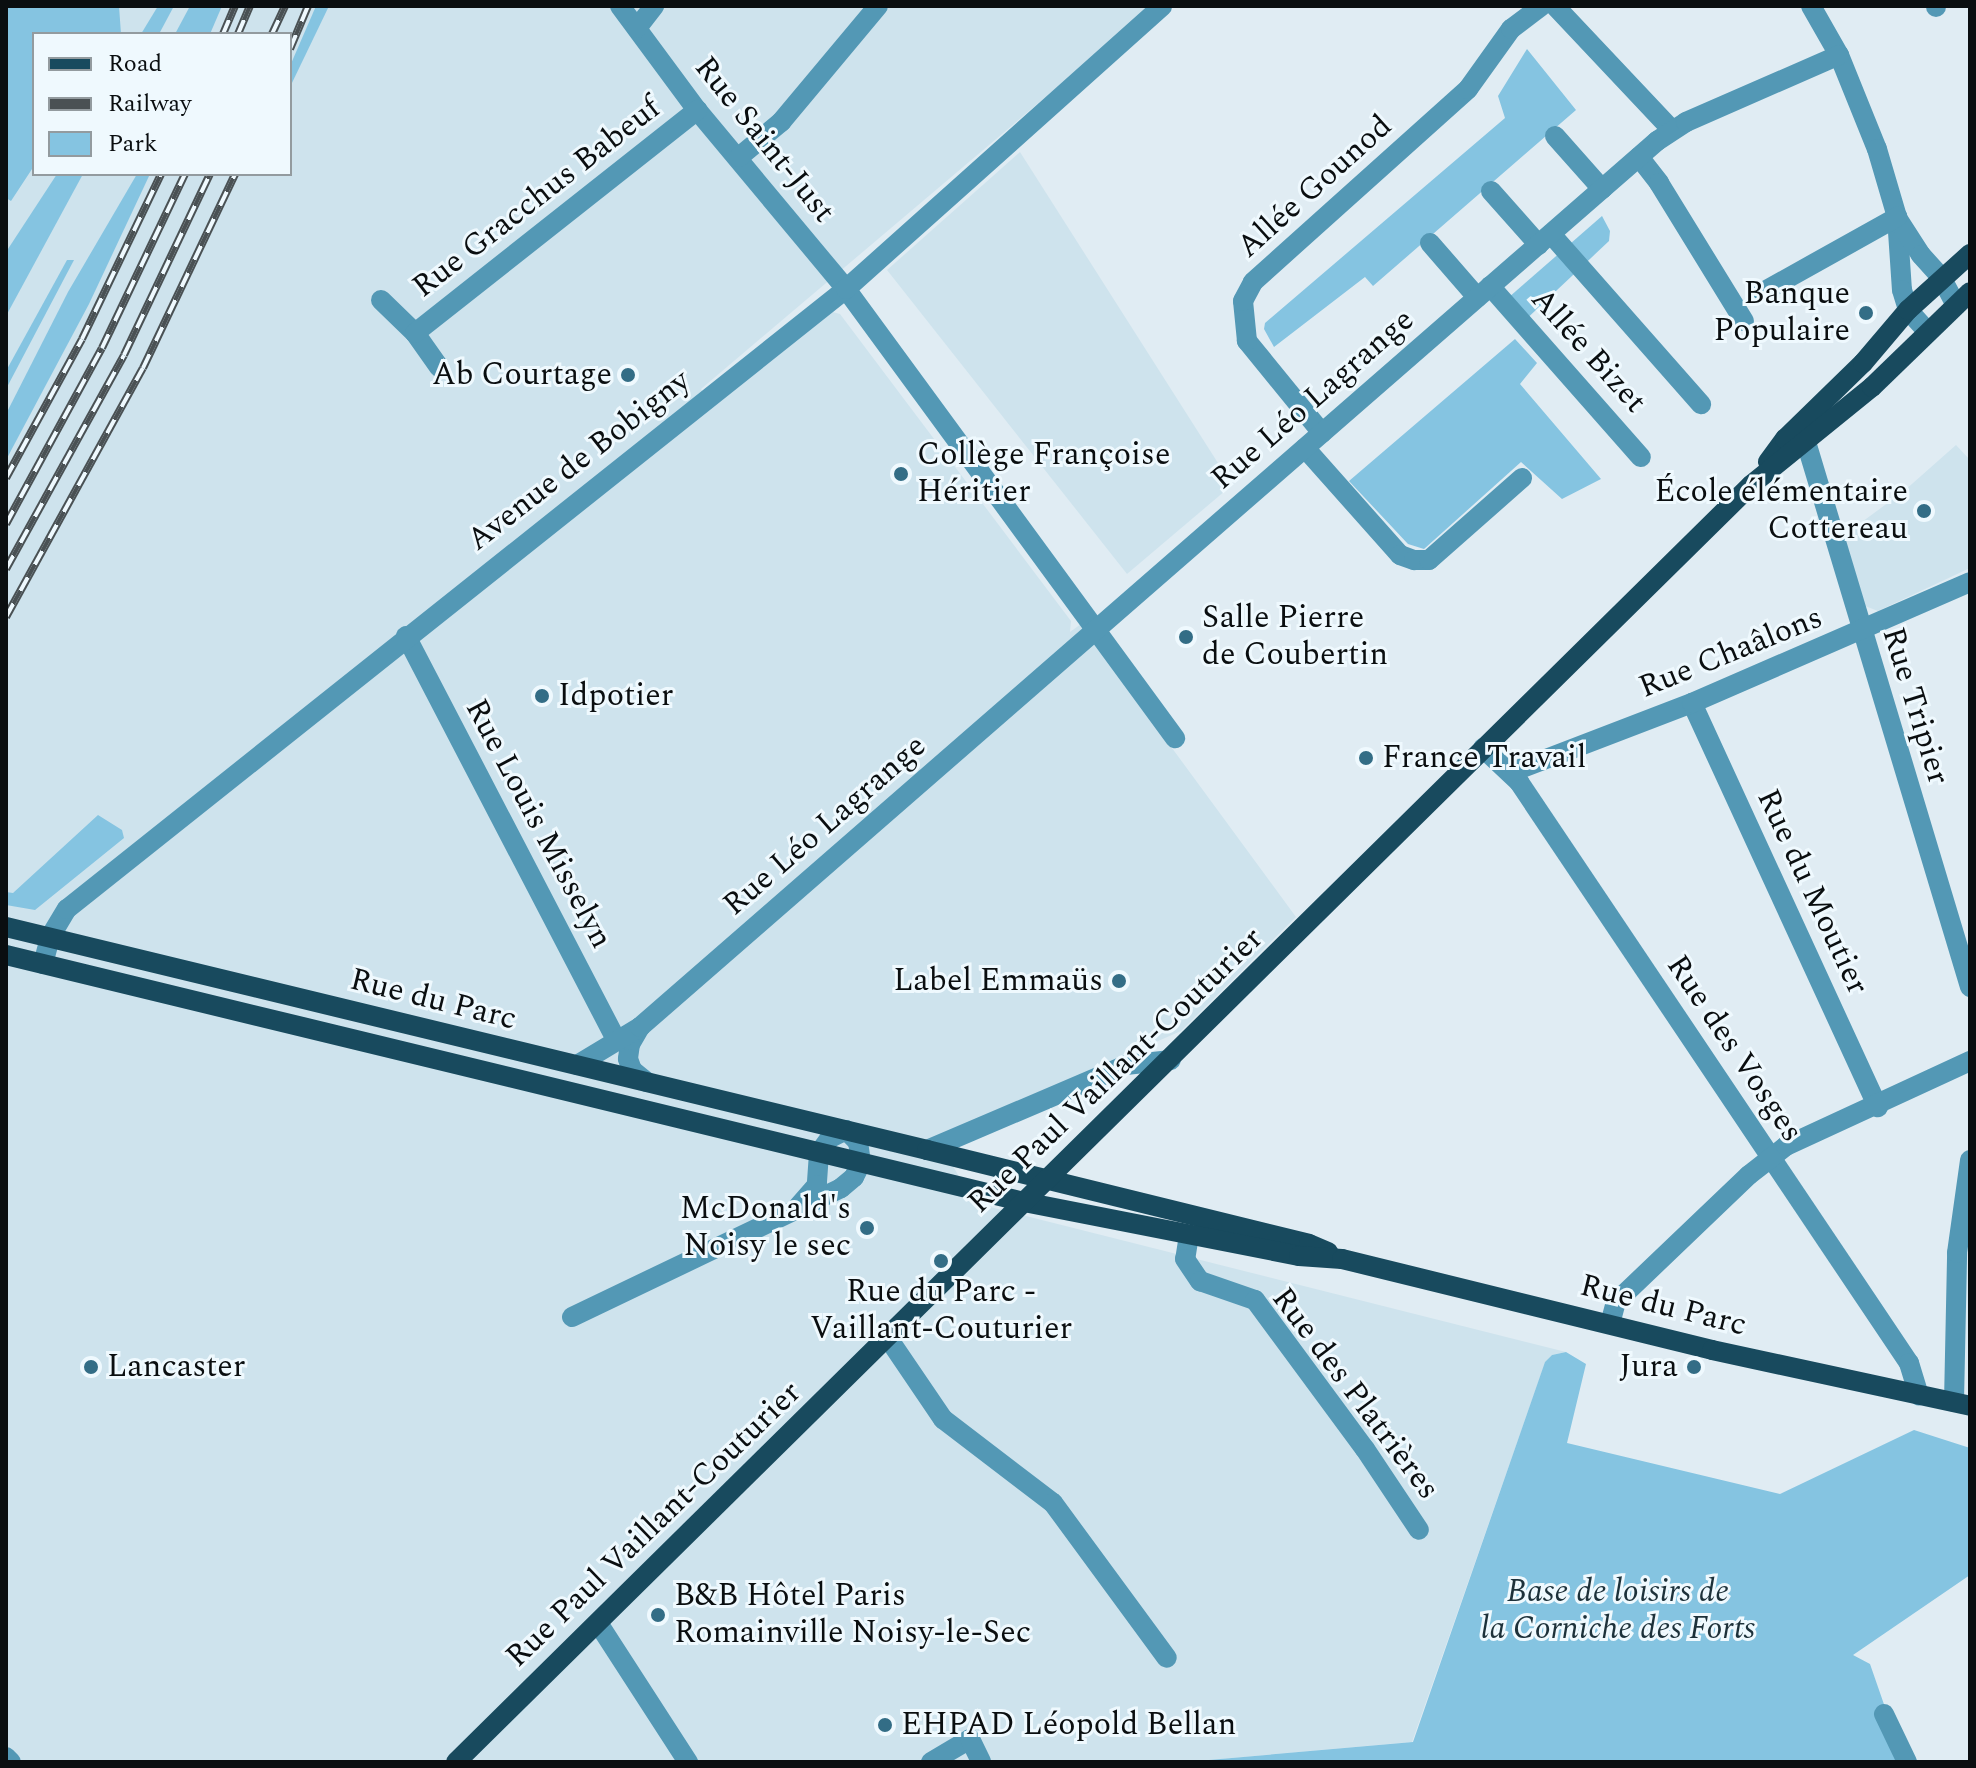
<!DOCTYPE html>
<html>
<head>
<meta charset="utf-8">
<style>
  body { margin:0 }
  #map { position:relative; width:1976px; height:1768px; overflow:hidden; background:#e0ecf3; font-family:Spectral,serif }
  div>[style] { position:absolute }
  .built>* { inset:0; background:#cee3ed }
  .green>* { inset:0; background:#85c4e1 }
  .minor>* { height:20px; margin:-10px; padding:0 10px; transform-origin:10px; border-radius:10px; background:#5398b5 }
  .major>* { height:20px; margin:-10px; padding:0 10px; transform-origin:10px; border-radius:10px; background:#184a5e }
  .rail>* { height:8px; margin-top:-4px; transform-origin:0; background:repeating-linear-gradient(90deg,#eff9fe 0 15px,#4a5154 0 30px); box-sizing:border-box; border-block:2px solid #4a5154 }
  .dots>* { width:22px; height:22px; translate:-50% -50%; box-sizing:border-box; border:4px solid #eff9fe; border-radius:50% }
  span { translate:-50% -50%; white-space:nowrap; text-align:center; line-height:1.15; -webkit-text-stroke:6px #eff9fe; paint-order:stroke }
  .street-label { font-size:32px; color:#0a0e10 }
  .poi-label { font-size:32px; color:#0a0e10 }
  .right { translate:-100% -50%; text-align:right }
  .left { translate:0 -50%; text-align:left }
  .park-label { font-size:32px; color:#1d313a; font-style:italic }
  .frame { position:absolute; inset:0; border:8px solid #0a0e10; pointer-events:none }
  .legend { position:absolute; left:32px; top:32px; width:260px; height:144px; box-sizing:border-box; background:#eff9fe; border:2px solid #939b9f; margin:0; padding:10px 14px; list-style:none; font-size:24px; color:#0a0e10 }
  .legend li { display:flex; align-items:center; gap:16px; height:40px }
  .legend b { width:40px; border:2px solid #939b9f }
</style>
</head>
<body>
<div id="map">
  <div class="built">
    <i style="clip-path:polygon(evenodd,6px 6px,1153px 6px,701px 389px,711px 404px,829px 311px,840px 314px,1071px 621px,1070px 632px,1081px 624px,1296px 917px,1181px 1031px,937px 1138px,974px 1203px,1566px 1352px,1552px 1355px,1545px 1363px,1412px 1742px,1186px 1762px,6px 1762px,6px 6px,34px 34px,290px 34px,290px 174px,34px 174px,34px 34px)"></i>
    <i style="clip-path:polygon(1020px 152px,1232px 485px,1127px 574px,887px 270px)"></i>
    <i style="clip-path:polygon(1956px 445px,1970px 460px,1970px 568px,1878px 611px,1865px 606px,1846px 542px,1851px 530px,1904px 491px)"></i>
  </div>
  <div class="green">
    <i style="clip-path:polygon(8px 6px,119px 6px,121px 34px,34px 34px,34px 166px,11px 201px,6px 198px)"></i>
    <i style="clip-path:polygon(158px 6px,174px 6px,159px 34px,141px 34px)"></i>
    <i style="clip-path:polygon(190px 6px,222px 6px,210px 34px,175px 34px)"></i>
    <i style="clip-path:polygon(316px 6px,329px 6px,290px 87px,290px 66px)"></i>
    <i style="clip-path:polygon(1527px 49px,1576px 110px,1373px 286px,1365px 277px,1274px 347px,1264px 329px,1265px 323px,1505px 118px,1498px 96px)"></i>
    <i style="clip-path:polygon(57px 174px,83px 174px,6px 316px,6px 252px)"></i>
    <i style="clip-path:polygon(137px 174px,150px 174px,89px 304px,6px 460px,6px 414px,68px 292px)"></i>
    <i style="clip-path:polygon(1602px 216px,1610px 231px,1609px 241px,1520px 325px,1500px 305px)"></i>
    <i style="clip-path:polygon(67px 260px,74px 260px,6px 389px,6px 371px)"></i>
    <i style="clip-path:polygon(1515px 339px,1537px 363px,1520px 384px,1601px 479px,1562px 499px,1521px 462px,1424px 549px,1408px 544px,1349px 481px)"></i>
    <i style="clip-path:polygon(98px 815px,122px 830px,124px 838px,35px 910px,6px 905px,6px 892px,13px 893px)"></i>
    <i style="clip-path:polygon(1566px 1352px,1586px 1364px,1567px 1443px,1780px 1494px,1914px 1430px,1970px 1448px,1970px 1575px,1853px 1655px,1870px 1664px,1904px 1762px,1186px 1762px,1413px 1742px,1545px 1362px,1552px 1355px)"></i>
  </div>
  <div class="minor">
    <i style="left:620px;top:6px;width:129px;rotate:53.5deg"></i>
    <i style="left:697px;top:110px;width:233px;rotate:50.2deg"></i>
    <i style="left:846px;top:289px;width:557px;rotate:53.77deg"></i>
    <i style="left:1555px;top:6px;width:170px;rotate:46.7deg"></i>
    <i style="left:1811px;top:6px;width:56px;rotate:60.3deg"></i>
    <i style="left:1839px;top:55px;width:101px;rotate:68deg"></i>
    <i style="left:1877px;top:149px;width:71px;rotate:73.6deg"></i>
    <i style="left:1897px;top:217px;width:73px;rotate:86.1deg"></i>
    <i style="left:1902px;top:290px;width:21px;rotate:73deg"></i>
    <i style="left:1908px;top:310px;width:30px;rotate:48deg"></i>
    <i style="left:1936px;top:6px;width:1px;rotate:90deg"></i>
    <i style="left:637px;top:28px;width:28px;rotate:-52deg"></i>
    <i style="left:1555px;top:136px;width:71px;rotate:48.4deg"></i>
    <i style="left:739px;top:157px;width:55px;rotate:-39.8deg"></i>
    <i style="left:781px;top:122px;width:151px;rotate:-50.1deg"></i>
    <i style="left:1639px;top:157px;width:33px;rotate:52deg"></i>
    <i style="left:1659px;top:183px;width:162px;rotate:58.4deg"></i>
    <i style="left:1491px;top:191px;width:72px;rotate:48.4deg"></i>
    <i style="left:1899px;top:221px;width:40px;rotate:57.1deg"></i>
    <i style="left:1921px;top:255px;width:30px;rotate:48deg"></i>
    <i style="left:1941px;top:277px;width:32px;rotate:62deg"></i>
    <i style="left:1551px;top:234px;width:227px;rotate:48.6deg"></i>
    <i style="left:1430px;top:243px;width:72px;rotate:49deg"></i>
    <i style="left:1490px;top:286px;width:228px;rotate:48.6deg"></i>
    <i style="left:1763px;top:292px;width:154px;rotate:-29.2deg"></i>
    <i style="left:381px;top:300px;width:47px;rotate:44.1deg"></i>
    <i style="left:415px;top:333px;width:42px;rotate:54.8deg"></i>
    <i style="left:415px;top:333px;width:360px;rotate:-38.3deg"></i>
    <i style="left:1322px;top:433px;width:119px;rotate:-129.2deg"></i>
    <i style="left:1247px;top:341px;width:40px;rotate:-95.7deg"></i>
    <i style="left:1243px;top:301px;width:21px;rotate:-62deg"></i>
    <i style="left:1253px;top:282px;width:289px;rotate:-41.9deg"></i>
    <i style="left:1468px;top:89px;width:74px;rotate:-54.4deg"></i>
    <i style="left:1511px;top:29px;width:38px;rotate:-37deg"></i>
    <i style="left:1806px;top:442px;width:569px;rotate:73.25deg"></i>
    <i style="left:1305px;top:448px;width:143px;rotate:48.4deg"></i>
    <i style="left:1400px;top:555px;width:15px;rotate:20deg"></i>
    <i style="left:1414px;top:560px;width:15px"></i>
    <i style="left:1429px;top:560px;width:124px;rotate:-41.4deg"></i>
    <i style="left:406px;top:636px;width:455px;rotate:62.5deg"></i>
    <i style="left:1692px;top:703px;width:445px;rotate:65.3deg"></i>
    <i style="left:1483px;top:748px;width:50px;rotate:43.4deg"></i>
    <i style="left:1519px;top:782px;width:700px;rotate:56.13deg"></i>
    <i style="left:1909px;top:1363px;width:34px;rotate:73deg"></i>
    <i style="left:1512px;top:772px;width:193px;rotate:-21deg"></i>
    <i style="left:1692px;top:703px;width:303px;rotate:-23.5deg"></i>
    <i style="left:43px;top:964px;width:28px;rotate:-75deg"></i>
    <i style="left:50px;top:937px;width:33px;rotate:-59deg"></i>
    <i style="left:67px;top:909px;width:996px;rotate:-38.52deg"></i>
    <i style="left:846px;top:289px;width:424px;rotate:-41.8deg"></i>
    <i style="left:640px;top:1027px;width:20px;rotate:120deg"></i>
    <i style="left:630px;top:1044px;width:15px;rotate:98deg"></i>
    <i style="left:628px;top:1059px;width:12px;rotate:70deg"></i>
    <i style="left:632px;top:1070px;width:19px;rotate:39deg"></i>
    <i style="left:577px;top:1065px;width:74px;rotate:-31.1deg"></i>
    <i style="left:640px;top:1027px;width:1349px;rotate:-41.06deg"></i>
    <i style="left:1657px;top:141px;width:35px;rotate:-33deg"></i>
    <i style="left:1686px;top:122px;width:167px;rotate:-23.6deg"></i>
    <i style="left:927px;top:1150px;width:216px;rotate:-23.1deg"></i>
    <i style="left:1126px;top:1065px;width:45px;rotate:-6.3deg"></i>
    <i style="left:1189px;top:1235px;width:24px;rotate:99deg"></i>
    <i style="left:1185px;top:1259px;width:27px;rotate:56deg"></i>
    <i style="left:1200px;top:1281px;width:58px;rotate:19.1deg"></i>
    <i style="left:1255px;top:1300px;width:185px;rotate:53.6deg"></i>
    <i style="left:1365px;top:1449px;width:97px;rotate:56.3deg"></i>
    <i style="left:572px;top:1317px;width:298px;rotate:-25.6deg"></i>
    <i style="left:841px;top:1188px;width:17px;rotate:-40deg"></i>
    <i style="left:854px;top:1177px;width:16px;rotate:-63deg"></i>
    <i style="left:861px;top:1163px;width:21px;rotate:-98deg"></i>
    <i style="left:858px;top:1142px;width:17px;rotate:-135deg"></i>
    <i style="left:846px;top:1130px;width:18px;rotate:153deg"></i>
    <i style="left:830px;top:1138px;width:19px;rotate:126deg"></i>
    <i style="left:819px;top:1153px;width:32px;rotate:94deg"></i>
    <i style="left:817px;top:1185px;width:30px;rotate:131deg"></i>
    <i style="left:1610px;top:1324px;width:23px;rotate:-75deg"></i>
    <i style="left:1616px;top:1302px;width:184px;rotate:-43.7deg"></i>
    <i style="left:1749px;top:1175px;width:47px;rotate:-38.1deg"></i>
    <i style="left:1786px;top:1146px;width:203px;rotate:-24.8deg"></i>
    <i style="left:888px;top:1338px;width:98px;rotate:55.8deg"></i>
    <i style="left:943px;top:1419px;width:138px;rotate:37.4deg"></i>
    <i style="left:1053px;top:1503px;width:192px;rotate:53.7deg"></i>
    <i style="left:1954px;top:1402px;width:149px;rotate:-88.8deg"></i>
    <i style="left:1957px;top:1253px;width:94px;rotate:-82deg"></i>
    <i style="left:598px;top:1623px;width:166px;rotate:57.1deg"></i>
    <i style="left:1884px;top:1714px;width:53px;rotate:64.4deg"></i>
    <i style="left:6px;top:1757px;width:7px;rotate:45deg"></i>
    <i style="left:931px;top:1762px;width:45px;rotate:-30.5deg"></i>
    <i style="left:970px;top:1739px;width:25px;rotate:64deg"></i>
  </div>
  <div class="major">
    <i style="left:1768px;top:462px;width:29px;rotate:-54deg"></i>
    <i style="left:1785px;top:439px;width:109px;rotate:-44.3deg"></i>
    <i style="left:1863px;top:363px;width:70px;rotate:-49.7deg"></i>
    <i style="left:1908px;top:310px;width:84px;rotate:-42.1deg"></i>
    <i style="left:6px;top:927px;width:948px;rotate:13.61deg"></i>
    <i style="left:927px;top:1150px;width:393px;rotate:13.8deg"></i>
    <i style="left:1309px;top:1244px;width:21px;rotate:23deg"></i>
    <i style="left:6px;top:955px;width:1048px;rotate:13.64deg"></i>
    <i style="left:1024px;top:1202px;width:280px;rotate:11.1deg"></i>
    <i style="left:1299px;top:1256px;width:43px;rotate:4deg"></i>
    <i style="left:1342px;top:1259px;width:381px;rotate:13.8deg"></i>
    <i style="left:1712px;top:1350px;width:264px;rotate:12.2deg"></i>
    <i style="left:456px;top:1762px;width:1819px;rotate:-44.6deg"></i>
    <i style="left:1751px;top:485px;width:156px;rotate:-39deg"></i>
    <i style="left:1872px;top:387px;width:136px;rotate:-44.1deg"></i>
  </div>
  <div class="rail">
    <i style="left:223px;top:34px;width:30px;rotate:-67deg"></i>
    <i style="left:238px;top:34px;width:30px;rotate:-67deg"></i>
    <i style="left:272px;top:34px;width:31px;rotate:-65deg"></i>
    <i style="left:290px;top:49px;width:47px;rotate:-67.3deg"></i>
    <i style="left:6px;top:478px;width:158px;rotate:-61.3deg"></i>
    <i style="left:82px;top:339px;width:183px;rotate:-64.4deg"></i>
    <i style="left:6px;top:524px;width:200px;rotate:-61.4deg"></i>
    <i style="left:102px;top:348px;width:193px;rotate:-64.5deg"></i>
    <i style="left:6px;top:569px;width:244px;rotate:-61.1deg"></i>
    <i style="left:124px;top:355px;width:200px;rotate:-64.6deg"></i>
    <i style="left:6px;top:617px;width:284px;rotate:-61.2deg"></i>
    <i style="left:143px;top:368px;width:215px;rotate:-64.6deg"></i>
  </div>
  <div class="dots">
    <i style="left:1866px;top:313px;background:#336d86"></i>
    <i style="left:628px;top:375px;background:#336d86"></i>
    <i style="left:901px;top:474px;background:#336d86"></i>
    <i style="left:1924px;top:511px;background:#336d86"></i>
    <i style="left:1186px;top:637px;background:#336d86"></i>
    <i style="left:542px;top:696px;background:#336d86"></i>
    <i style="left:1366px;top:758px;background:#336d86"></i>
    <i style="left:1119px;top:981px;background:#336d86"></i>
    <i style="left:867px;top:1228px;background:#336d86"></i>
    <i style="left:941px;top:1261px;background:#336d86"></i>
    <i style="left:91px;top:1367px;background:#336d86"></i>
    <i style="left:1694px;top:1367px;background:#336d86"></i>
    <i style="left:658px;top:1615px;background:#336d86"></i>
    <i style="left:885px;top:1725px;background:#336d86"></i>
  </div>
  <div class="street-label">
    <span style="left:764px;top:140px;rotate:51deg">Rue Saint-Just</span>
    <span style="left:1315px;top:187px;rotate:-42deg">Allée Gounod</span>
    <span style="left:537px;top:198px;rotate:-38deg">Rue Gracchus Babeuf</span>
    <span style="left:1588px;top:351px;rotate:48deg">Allée Bizet</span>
    <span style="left:1313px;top:400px;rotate:-41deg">Rue Léo Lagrange</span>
    <span style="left:579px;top:461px;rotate:-38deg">Avenue de Bobigny</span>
    <span style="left:1731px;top:653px;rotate:-22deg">Rue Chaâlons</span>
    <span style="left:1915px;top:706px;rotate:73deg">Rue Tripier</span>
    <span style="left:538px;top:824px;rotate:62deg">Rue Louis Misselyn</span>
    <span style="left:825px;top:826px;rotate:-41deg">Rue Léo Lagrange</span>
    <span style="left:1812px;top:892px;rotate:65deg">Rue du Moutier</span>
    <span style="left:433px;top:1000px;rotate:14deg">Rue du Parc</span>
    <span style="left:1734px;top:1049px;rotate:56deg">Rue des Vosges</span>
    <span style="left:1116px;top:1071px;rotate:-44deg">Rue Paul Vaillant-Couturier</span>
    <span style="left:1663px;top:1306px;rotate:14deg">Rue du Parc</span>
    <span style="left:1355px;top:1394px;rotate:53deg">Rue des Platrières</span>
    <span style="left:654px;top:1525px;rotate:-44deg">Rue Paul Vaillant-Couturier</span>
  </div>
  <div class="poi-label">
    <span class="right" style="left:1850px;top:313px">Banque<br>Populaire</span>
    <span class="right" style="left:612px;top:375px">Ab Courtage</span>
    <span class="left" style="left:917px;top:474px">Collège Françoise<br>Héritier</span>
    <span class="right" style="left:1908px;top:511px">École élémentaire<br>Cottereau</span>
    <span class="left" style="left:1202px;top:637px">Salle Pierre<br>de Coubertin</span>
    <span class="left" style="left:558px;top:696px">Idpotier</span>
    <span class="left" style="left:1382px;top:758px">France Travail</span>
    <span class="right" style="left:1103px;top:981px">Label Emmaüs</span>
    <span class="right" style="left:851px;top:1228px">McDonald's<br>Noisy le sec</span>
    <span style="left:941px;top:1311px">Rue du Parc -<br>Vaillant-Couturier</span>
    <span class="left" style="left:107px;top:1367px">Lancaster</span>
    <span class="right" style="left:1678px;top:1367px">Jura</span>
    <span class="left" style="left:674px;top:1615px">B&amp;B Hôtel Paris<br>Romainville Noisy-le-Sec</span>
    <span class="left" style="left:901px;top:1725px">EHPAD Léopold Bellan</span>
  </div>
  <div class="park-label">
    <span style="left:1618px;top:1611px">Base de loisirs de<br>la Corniche des Forts</span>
  </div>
  <div class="frame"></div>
  <ul class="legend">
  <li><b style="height:10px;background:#184a5e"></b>Road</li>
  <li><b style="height:10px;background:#4a5154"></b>Railway</li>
  <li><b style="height:22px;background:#85c4e1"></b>Park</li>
  </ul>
</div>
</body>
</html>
